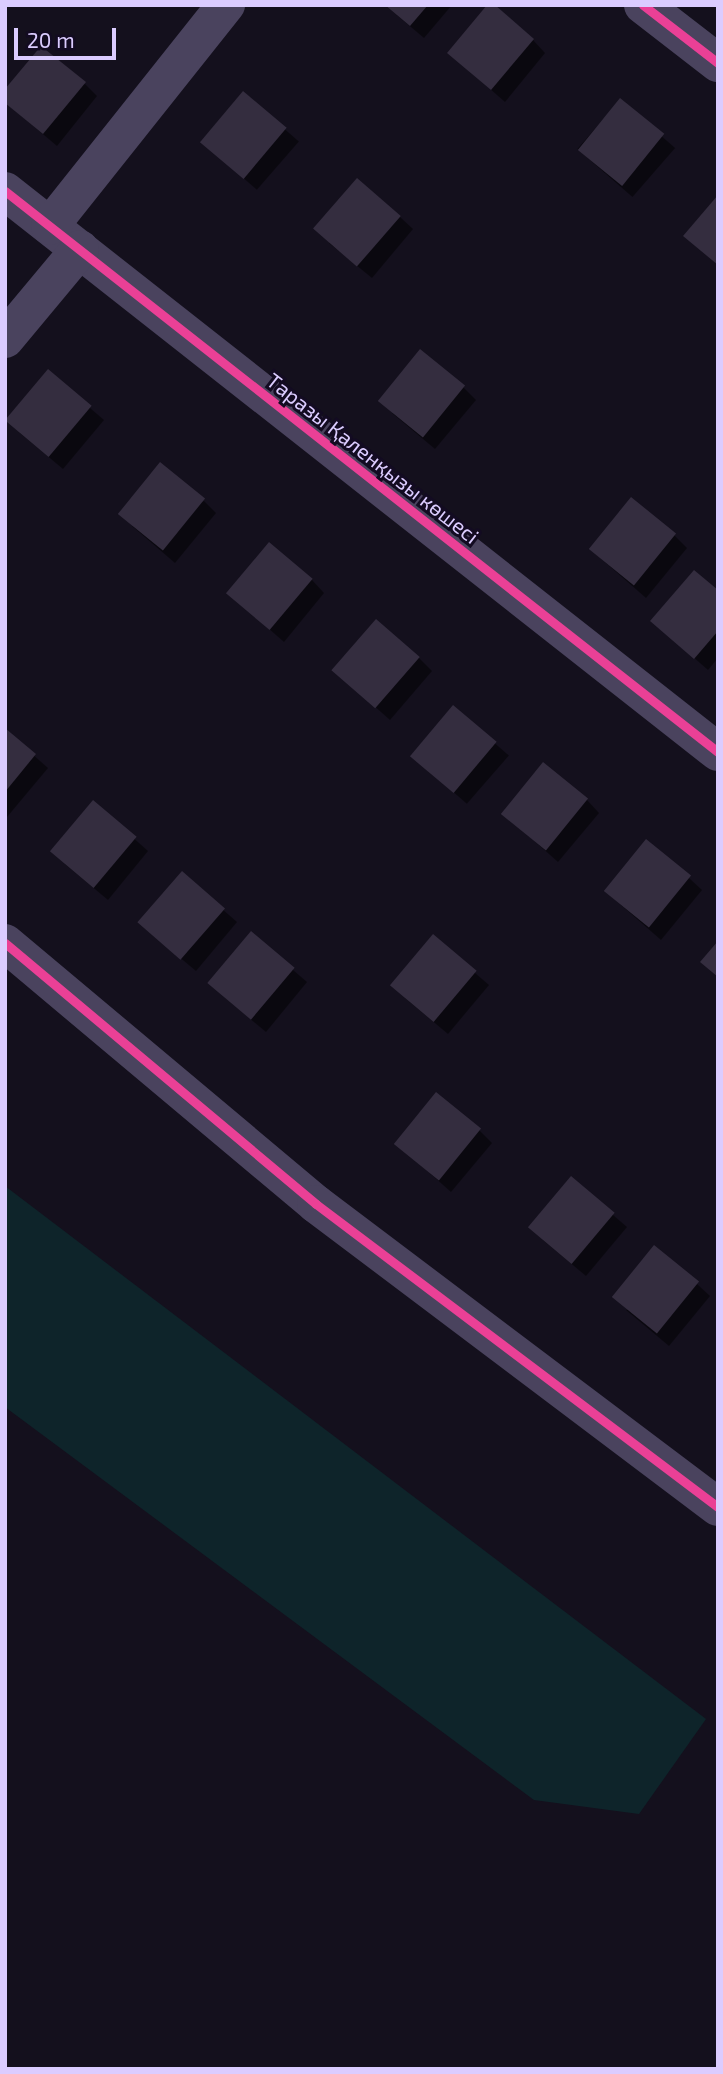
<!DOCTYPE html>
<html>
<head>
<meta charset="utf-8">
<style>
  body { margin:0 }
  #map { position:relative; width:723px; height:2074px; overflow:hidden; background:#14101d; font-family:"Exo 2",sans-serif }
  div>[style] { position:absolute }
  .green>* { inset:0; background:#0e242a }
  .shadow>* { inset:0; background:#0007; transform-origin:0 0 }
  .building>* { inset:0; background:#342d3f; transform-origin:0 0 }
  .street>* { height:38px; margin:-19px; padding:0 19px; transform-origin:19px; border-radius:19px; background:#4a435e }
  .cycleway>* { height:9px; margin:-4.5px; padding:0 4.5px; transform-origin:4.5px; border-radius:4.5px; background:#ea4096 }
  span { translate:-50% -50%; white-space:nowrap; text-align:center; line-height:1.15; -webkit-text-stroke:6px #130b22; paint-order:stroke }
  .street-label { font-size:21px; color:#dbccff }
  .frame { position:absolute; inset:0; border:7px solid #dbccff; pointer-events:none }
  .scale { position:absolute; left:14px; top:28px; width:102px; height:32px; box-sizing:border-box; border:4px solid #dbccff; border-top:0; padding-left:9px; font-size:21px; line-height:24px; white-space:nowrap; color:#dbccff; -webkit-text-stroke:5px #130b22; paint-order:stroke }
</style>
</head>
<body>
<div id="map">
  <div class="green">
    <i style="clip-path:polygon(5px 1186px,706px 1719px,639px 1814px,534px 1800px,5px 1407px)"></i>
  </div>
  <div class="shadow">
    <i style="clip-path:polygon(385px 5px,452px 5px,424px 38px)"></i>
    <i style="clip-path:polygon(533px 40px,545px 53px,505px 102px,449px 53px)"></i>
    <i style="clip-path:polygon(85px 84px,97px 96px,57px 146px,5px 102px)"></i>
    <i style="left:243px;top:93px;width:74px;height:64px;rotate:41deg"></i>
    <i style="left:620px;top:100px;width:73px;height:65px;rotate:41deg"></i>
    <i style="clip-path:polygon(400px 217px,413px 229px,372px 278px,329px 243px)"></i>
    <i style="clip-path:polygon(48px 372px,104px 420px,63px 469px,20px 433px)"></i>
    <i style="clip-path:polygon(463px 387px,476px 400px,435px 449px,392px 413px)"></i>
    <i style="clip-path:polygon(204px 501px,216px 513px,175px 563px,132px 526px)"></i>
    <i style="clip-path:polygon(674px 535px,687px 548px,646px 598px,590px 549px)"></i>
    <i style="clip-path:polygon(312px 580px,324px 593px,284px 642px,228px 593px)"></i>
    <i style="clip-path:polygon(718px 593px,718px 658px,708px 670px,652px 621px)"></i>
    <i style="clip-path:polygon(419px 658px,432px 671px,390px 720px,335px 671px)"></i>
    <i style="left:453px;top:707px;width:74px;height:64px;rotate:41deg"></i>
    <i style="clip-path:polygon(5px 730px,48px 768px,7px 817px,5px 816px)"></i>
    <i style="clip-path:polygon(587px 800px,599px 813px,558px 862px,503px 813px)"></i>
    <i style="clip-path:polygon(93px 802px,148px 851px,108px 900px,65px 864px)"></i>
    <i style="clip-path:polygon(182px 874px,237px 922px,196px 971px,153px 935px)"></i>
    <i style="clip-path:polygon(689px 878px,702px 890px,661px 940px,605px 891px)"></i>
    <i style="clip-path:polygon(251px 934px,307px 982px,266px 1032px,223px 996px)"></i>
    <i style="clip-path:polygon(433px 937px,489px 985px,448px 1034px,405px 998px)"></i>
    <i style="clip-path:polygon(479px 1130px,492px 1143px,451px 1192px,396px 1143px)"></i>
    <i style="clip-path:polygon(571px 1179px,627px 1227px,586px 1276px,543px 1240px)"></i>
    <i style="clip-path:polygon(697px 1284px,710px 1296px,669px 1346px,626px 1310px)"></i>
  </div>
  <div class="building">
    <i style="clip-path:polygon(385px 5px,428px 5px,410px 26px)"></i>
    <i style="clip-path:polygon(487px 5px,495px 5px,534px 39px,491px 90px,447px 53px)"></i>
    <i style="clip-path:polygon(41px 46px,86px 82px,43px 134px,5px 103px,5px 89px)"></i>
    <i style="left:243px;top:91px;width:57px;height:67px;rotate:40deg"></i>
    <i style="left:620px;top:98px;width:57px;height:67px;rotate:39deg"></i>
    <i style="left:357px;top:178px;width:58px;height:67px;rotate:41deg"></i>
    <i style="clip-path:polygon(718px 195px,718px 265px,683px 236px)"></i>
    <i style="left:420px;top:349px;width:58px;height:67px;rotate:39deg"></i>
    <i style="left:48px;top:369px;width:57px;height:67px;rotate:40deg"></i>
    <i style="left:160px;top:462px;width:58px;height:67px;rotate:39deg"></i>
    <i style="left:631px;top:497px;width:58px;height:67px;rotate:39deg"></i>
    <i style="left:269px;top:542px;width:57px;height:67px;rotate:40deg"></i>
    <i style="clip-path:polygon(694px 570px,718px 590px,718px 631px,694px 659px,650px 621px)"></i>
    <i style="left:376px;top:619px;width:58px;height:68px;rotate:41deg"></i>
    <i style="left:453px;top:705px;width:57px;height:67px;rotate:40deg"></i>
    <i style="clip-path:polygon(5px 728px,36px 754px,5px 792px)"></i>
    <i style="left:543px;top:762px;width:58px;height:67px;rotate:39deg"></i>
    <i style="left:93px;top:800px;width:57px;height:67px;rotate:40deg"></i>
    <i style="left:646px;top:839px;width:58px;height:67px;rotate:39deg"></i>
    <i style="left:182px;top:871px;width:57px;height:68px;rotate:41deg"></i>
    <i style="left:251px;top:931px;width:57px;height:68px;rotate:40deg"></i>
    <i style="left:433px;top:934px;width:57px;height:67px;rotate:40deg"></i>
    <i style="clip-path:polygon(718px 941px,718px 977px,700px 962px)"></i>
    <i style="left:436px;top:1092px;width:58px;height:67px;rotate:39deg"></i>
    <i style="left:571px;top:1176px;width:57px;height:67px;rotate:40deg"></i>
    <i style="left:654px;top:1245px;width:58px;height:67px;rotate:39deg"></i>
  </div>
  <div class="street">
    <i style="left:643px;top:5px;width:95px;rotate:37.7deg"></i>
    <i style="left:5px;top:191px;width:907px;rotate:38.2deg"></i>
    <i style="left:50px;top:226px;width:283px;rotate:-51.5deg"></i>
    <i style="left:5px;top:339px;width:117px;rotate:-50.2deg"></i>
    <i style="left:5px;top:943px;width:406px;rotate:40deg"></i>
    <i style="left:316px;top:1204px;width:503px;rotate:37.01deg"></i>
  </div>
  <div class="cycleway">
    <i style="left:643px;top:5px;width:95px;rotate:37.7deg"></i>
    <i style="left:5px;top:191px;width:907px;rotate:38.2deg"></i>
    <i style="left:5px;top:943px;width:406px;rotate:40deg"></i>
    <i style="left:316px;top:1204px;width:503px;rotate:37.01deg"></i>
  </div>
  <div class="street-label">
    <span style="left:373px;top:458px;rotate:38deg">Таразы Қаленқызы көшесі</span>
  </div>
  <div class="frame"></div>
  <div class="scale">20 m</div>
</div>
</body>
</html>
